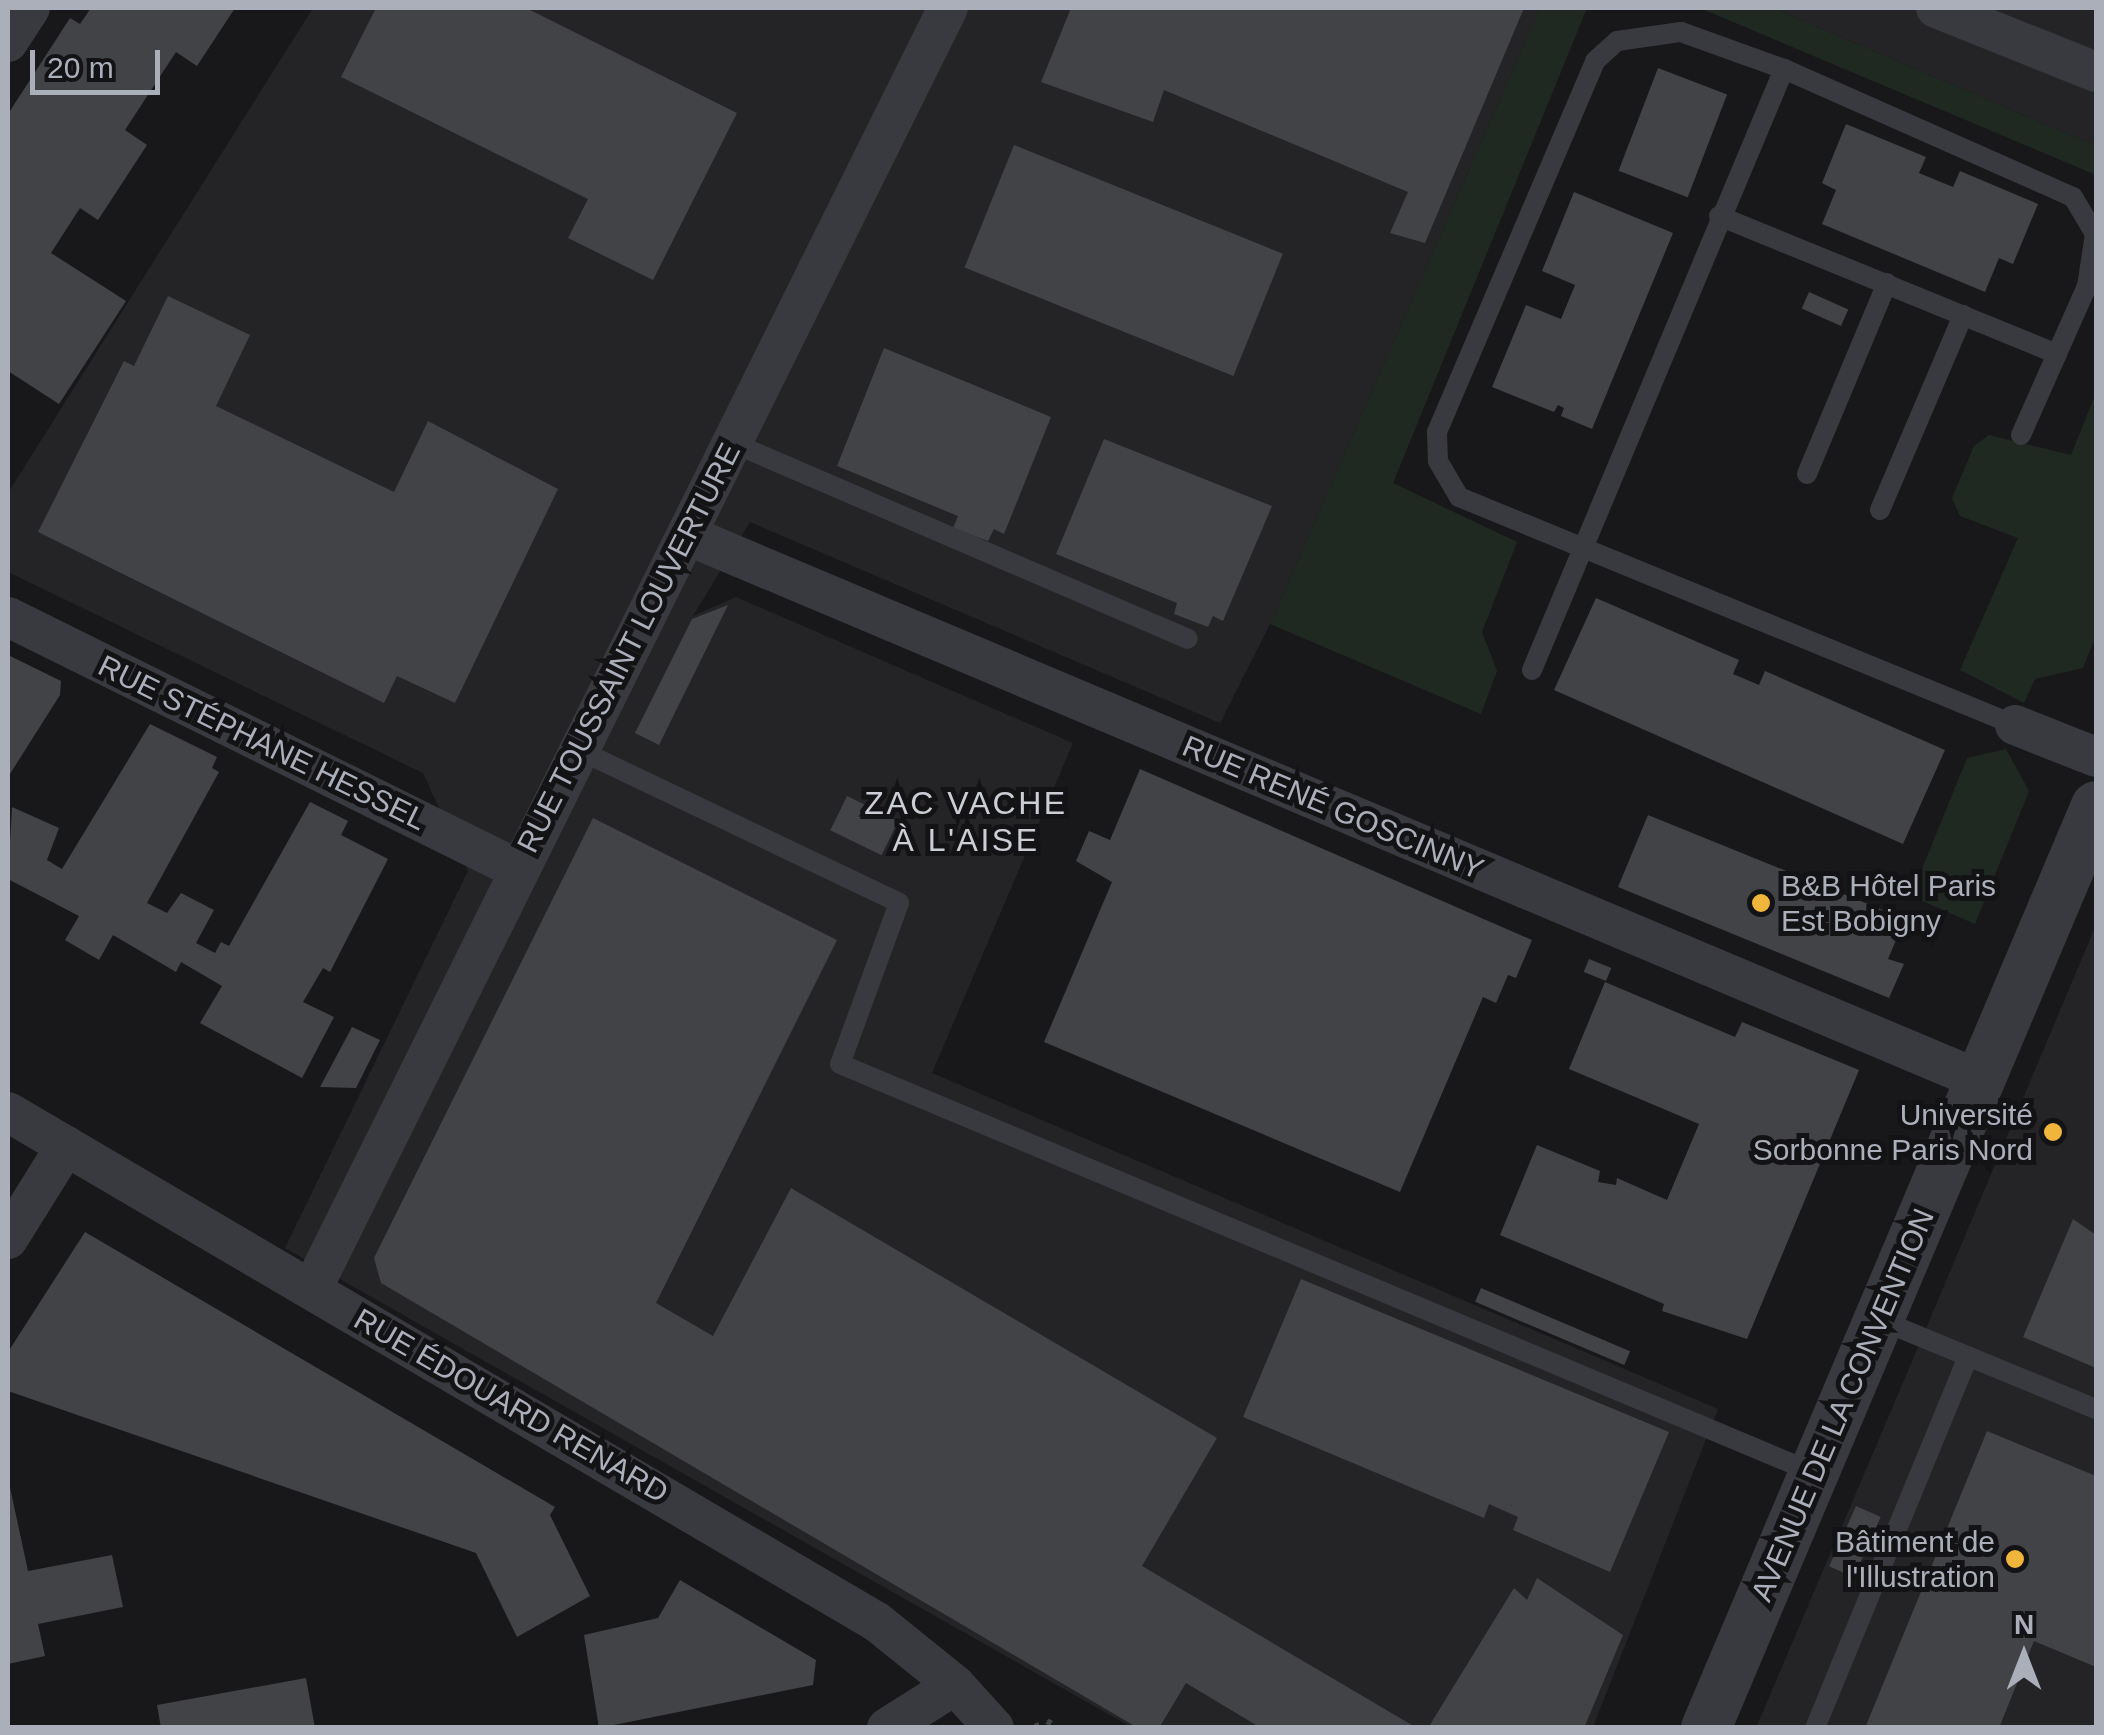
<!DOCTYPE html>
<html>
<head>
<meta charset="utf-8">
<style>
  body { margin:0 }
  #map { position:relative; width:2104px; height:1735px; overflow:hidden; background:#18181a; font-family:Helvetica,sans-serif }
  div>[style] { position:absolute }
  .built>* { inset:0; background:#242427 }
  .green>* { inset:0; background:#202921 }
  .building>* { inset:0; background:#424347; transform-origin:0 0 }
  .path>* { height:6px; margin-top:-3px; transform-origin:0; background:repeating-linear-gradient(90deg,#3f4146 0 5px,transparent 0 13px) }
  .service>* { height:20px; margin:-10px; padding:0 10px; transform-origin:10px; border-radius:10px; background:#393a3f }
  .minor>* { height:40px; margin:-20px; padding:0 20px; transform-origin:20px; border-radius:20px; background:#393a3f }
  .tertiary>* { height:50px; margin:-25px; padding:0 25px; transform-origin:25px; border-radius:25px; background:#393a3f }
  .dots>* { width:28px; height:28px; translate:-50% -50%; box-sizing:border-box; border:5px solid #131315; border-radius:50% }
  span { translate:-50% -50%; white-space:nowrap; text-align:center; line-height:1.15; -webkit-text-stroke:10px #131315; paint-order:stroke }
  .street-label { font-size:30px; color:#abafba }
  .poi-label { font-size:30px; color:#abafba }
  .left { translate:0 -50%; text-align:left }
  .right { translate:-100% -50%; text-align:right }
  .neighbourhood-label { font-size:32px; color:#ccced6; letter-spacing:2.5px }
  .frame { position:absolute; inset:0; border:10px solid #abafba; pointer-events:none }
  .north { position:absolute; left:1974px; top:1605px; width:100px; height:100px; -webkit-text-stroke:8px #131315; paint-order:stroke; rotate:0deg; font-size:28px; font-weight:700; line-height:40px; text-align:center; color:#abafba }
  .north::after { content:''; display:block; margin:auto; width:35px; height:45px; background:#abafba; clip-path:polygon(50% 0,100% 100%,50% 72%,0 100%) }
  .scale { position:absolute; left:30px; top:50px; width:130px; height:45px; box-sizing:border-box; border:5px solid #abafba; border-top:0; padding-left:12px; font-size:30px; line-height:35px; white-space:nowrap; color:#abafba; -webkit-text-stroke:8px #131315; paint-order:stroke }
</style>
</head>
<body>
<div id="map">
  <div class="built">
    <i style="clip-path:polygon(313px 8px,1540px 8px,1270px 624px,1220px 723px,750px 522px,693px 616px,736px 597px,1073px 743px,932px 1073px,1718px 1409px,1593px 1727px,1131px 1727px,285px 1248px,468px 871px,423px 773px,8px 572px,8px 493px)"></i>
    <i style="clip-path:polygon(1773px 8px,2096px 8px,2096px 146px)"></i>
    <i style="clip-path:polygon(2096px 925px,2096px 1727px,1756px 1728px,1922px 1338px)"></i>
  </div>
  <div class="green">
    <i style="clip-path:polygon(1540px 8px,1587px 8px,1393px 483px,1517px 542px,1482px 632px,1497px 671px,1481px 714px,1270px 624px)"></i>
    <i style="clip-path:polygon(1700px 8px,1773px 8px,2096px 146px,2096px 175px)"></i>
    <i style="clip-path:polygon(2096px 393px,2096px 636px,2083px 668px,2035px 679px,2024px 703px,1960px 670px,2018px 538px,1960px 516px,1952px 498px,1974px 446px,1989px 435px,2071px 455px)"></i>
    <i style="clip-path:polygon(2006px 749px,2029px 791px,1975px 924px,1911px 896px,1967px 758px)"></i>
  </div>
  <div class="building">
    <i style="clip-path:polygon(91px 8px,235px 8px,197px 66px,176px 52px,125px 130px,147px 145px,98px 220px,80px 208px,51px 253px,126px 301px,59px 404px,8px 371px,8px 114px,70px 18px,80px 24px)"></i>
    <i style="clip-path:polygon(376px 8px,526px 8px,737px 113px,653px 280px,568px 238px,588px 199px,341px 77px)"></i>
    <i style="clip-path:polygon(1071px 8px,1524px 8px,1425px 243px,1390px 233px,1408px 192px,1164px 90px,1153px 122px,1041px 82px)"></i>
    <i style="left:1658px;top:68px;width:74px;height:110px;rotate:21deg"></i>
    <i style="clip-path:polygon(1846px 124px,1926px 157px,1919px 173px,1953px 187px,1960px 171px,2038px 204px,2013px 264px,1999px 258px,1985px 292px,1822px 224px,1836px 190px,1822px 183px)"></i>
    <i style="left:1014px;top:145px;width:290px;height:132px;rotate:22deg"></i>
    <i style="clip-path:polygon(1574px 192px,1673px 233px,1592px 429px,1561px 416px,1564px 408px,1558px 405px,1554px 412px,1492px 387px,1526px 305px,1561px 319px,1575px 285px,1542px 271px)"></i>
    <i style="left:1809px;top:292px;width:43px;height:18px;rotate:24deg"></i>
    <i style="clip-path:polygon(168px 296px,250px 335px,216px 406px,394px 492px,428px 421px,558px 489px,455px 703px,397px 676px,384px 703px,38px 532px,124px 361px,134px 366px)"></i>
    <i style="clip-path:polygon(884px 348px,1051px 417px,1004px 534px,994px 529px,988px 541px,953px 528px,958px 516px,837px 466px)"></i>
    <i style="clip-path:polygon(1104px 439px,1272px 506px,1223px 621px,1213px 616px,1208px 627px,1174px 614px,1177px 603px,1056px 554px)"></i>
    <i style="clip-path:polygon(1596px 598px,1739px 660px,1733px 674px,1759px 685px,1765px 671px,1945px 750px,1903px 844px,1554px 690px)"></i>
    <i style="clip-path:polygon(728px 605px,659px 745px,635px 733px,692px 619px)"></i>
    <i style="clip-path:polygon(8px 655px,61px 681px,60px 695px,8px 777px)"></i>
    <i style="clip-path:polygon(150px 724px,217px 757px,212px 768px,219px 772px,147px 903px,167px 913px,181px 893px,214px 910px,196px 943px,215px 953px,221px 942px,229px 946px,310px 802px,348px 821px,341px 835px,388px 859px,330px 972px,323px 968px,303px 1002px,334px 1017px,302px 1078px,200px 1023px,222px 986px,181px 962px,176px 972px,113px 935px,99px 960px,65px 940px,79px 916px,8px 879px,12px 807px,59px 828px,47px 860px,62px 869px)"></i>
    <i style="clip-path:polygon(1140px 769px,1532px 940px,1516px 978px,1508px 975px,1496px 1003px,1483px 997px,1400px 1192px,1044px 1042px,1112px 882px,1076px 861px,1089px 831px,1110px 840px)"></i>
    <i style="left:847px;top:796px;width:57px;height:38px;rotate:26deg"></i>
    <i style="clip-path:polygon(1648px 815px,1905px 919px,1888px 959px,1904px 964px,1889px 998px,1618px 887px)"></i>
    <i style="clip-path:polygon(593px 818px,837px 940px,656px 1303px,713px 1336px,791px 1188px,1217px 1438px,1142px 1566px,1417px 1728px,1261px 1728px,1186px 1683px,1159px 1728px,1138px 1728px,381px 1283px,374px 1258px)"></i>
    <i style="left:1589px;top:959px;width:24px;height:14px;rotate:22deg"></i>
    <i style="clip-path:polygon(1605px 982px,1735px 1037px,1742px 1022px,1859px 1070px,1747px 1339px,1662px 1311px,1664px 1304px,1500px 1235px,1537px 1145px,1600px 1171px,1598px 1182px,1616px 1185px,1617px 1178px,1667px 1200px,1699px 1124px,1569px 1069px)"></i>
    <i style="clip-path:polygon(352px 1027px,380px 1040px,356px 1088px,320px 1087px)"></i>
    <i style="clip-path:polygon(2073px 1219px,2096px 1235px,2096px 1368px,2023px 1337px)"></i>
    <i style="clip-path:polygon(85px 1232px,555px 1507px,550px 1515px,590px 1596px,517px 1637px,476px 1553px,8px 1391px,8px 1352px)"></i>
    <i style="clip-path:polygon(1301px 1279px,1669px 1432px,1610px 1572px,1513px 1530px,1518px 1517px,1489px 1504px,1484px 1518px,1243px 1417px)"></i>
    <i style="left:1481px;top:1288px;width:162px;height:15px;rotate:23deg"></i>
    <i style="clip-path:polygon(1987px 1431px,2096px 1476px,2096px 1667px,2034px 1641px,1999px 1728px,1865px 1728px)"></i>
    <i style="clip-path:polygon(8px 1478px,28px 1571px,112px 1555px,123px 1607px,38px 1624px,45px 1656px,8px 1664px)"></i>
    <i style="left:1856px;top:1506px;width:27px;height:66px;rotate:24deg"></i>
    <i style="clip-path:polygon(1537px 1578px,1623px 1635px,1584px 1728px,1428px 1728px,1514px 1588px,1527px 1600px)"></i>
    <i style="clip-path:polygon(680px 1580px,816px 1660px,813px 1685px,599px 1728px,584px 1635px,658px 1618px)"></i>
    <i style="clip-path:polygon(306px 1678px,315px 1728px,161px 1728px,157px 1705px)"></i>
  </div>
  <div class="path">
    <i style="left:1035px;top:1727px;width:13px;rotate:-27deg"></i>
    <i style="left:1047px;top:1721px;width:13px;rotate:32deg"></i>
  </div>
  <div class="service">
    <i style="left:1719px;top:216px;width:365px;rotate:22.2deg"></i>
    <i style="left:733px;top:443px;width:495px;rotate:23.3deg"></i>
    <i style="left:1807px;top:474px;width:207px;rotate:-67.3deg"></i>
    <i style="left:1880px;top:510px;width:212px;rotate:-66.9deg"></i>
    <i style="left:1532px;top:670px;width:652px;rotate:-67.25deg"></i>
    <i style="left:2015px;top:725px;width:601px;rotate:-157.7deg"></i>
    <i style="left:1459px;top:497px;width:42px;rotate:-120.3deg"></i>
    <i style="left:1438px;top:461px;width:29px;rotate:-92deg"></i>
    <i style="left:1437px;top:432px;width:403px;rotate:-66.9deg"></i>
    <i style="left:1595px;top:61px;width:30px;rotate:-42deg"></i>
    <i style="left:1617px;top:41px;width:65px;rotate:-8deg"></i>
    <i style="left:1681px;top:32px;width:109px;rotate:19.8deg"></i>
    <i style="left:1784px;top:69px;width:316px;rotate:23.9deg"></i>
    <i style="left:2073px;top:197px;width:43px;rotate:59.3deg"></i>
    <i style="left:2095px;top:234px;width:53px;rotate:98.7deg"></i>
    <i style="left:2087px;top:286px;width:163px;rotate:113.9deg"></i>
    <i style="left:581px;top:751px;width:352px;rotate:25.5deg"></i>
    <i style="left:899px;top:903px;width:171px;rotate:110.1deg"></i>
    <i style="left:840px;top:1064px;width:1054px;rotate:22.77deg"></i>
    <i style="left:1880px;top:1320px;width:234px;rotate:22.4deg"></i>
    <i style="left:1815px;top:1728px;width:402px;rotate:-67.6deg"></i>
  </div>
  <div class="minor">
    <i style="left:1936px;top:8px;width:172px;rotate:21.8deg"></i>
    <i style="left:8px;top:42px;width:40px;rotate:-57.1deg"></i>
    <i style="left:687px;top:535px;width:1403px;rotate:22.86deg"></i>
    <i style="left:8px;top:617px;width:568px;rotate:26.34deg"></i>
    <i style="left:2015px;top:725px;width:87px;rotate:21.6deg"></i>
    <i style="left:8px;top:1112px;width:1008px;rotate:30.41deg"></i>
    <i style="left:877px;top:1622px;width:100px;rotate:38.9deg"></i>
    <i style="left:955px;top:1685px;width:58px;rotate:47.8deg"></i>
    <i style="left:8px;top:1239px;width:110px;rotate:-58.1deg"></i>
    <i style="left:312px;top:1289px;width:1430px;rotate:-63.6deg"></i>
    <i style="left:887px;top:1728px;width:80px;rotate:-32.3deg"></i>
  </div>
  <div class="tertiary">
    <i style="left:1706px;top:1728px;width:1001px;rotate:-67.07deg"></i>
  </div>
  <div class="dots">
    <i style="left:1761px;top:903px;background:#f0b53b"></i>
    <i style="left:2053px;top:1132px;background:#f0b53b"></i>
    <i style="left:2015px;top:1559px;background:#f0b53b"></i>
  </div>
  <div class="street-label">
    <span style="left:629px;top:648px;rotate:-63deg">RUE TOUSSAINT LOUVERTURE</span>
    <span style="left:262px;top:743px;rotate:26deg">RUE STÉPHANE HESSEL</span>
    <span style="left:1333px;top:808px;rotate:23deg">RUE RENÉ GOSCINNY</span>
    <span style="left:1843px;top:1405px;rotate:-67deg">AVENUE DE LA CONVENTION</span>
    <span style="left:511px;top:1406px;rotate:30deg">RUE ÉDOUARD RENARD</span>
  </div>
  <div class="poi-label">
    <span class="left" style="left:1781px;top:903px">B&amp;B Hôtel Paris<br>Est Bobigny</span>
    <span class="right" style="left:2033px;top:1132px">Université<br>Sorbonne Paris Nord</span>
    <span class="right" style="left:1995px;top:1559px">Bâtiment de<br>l'Illustration</span>
  </div>
  <div class="neighbourhood-label">
    <span style="left:966px;top:822px">ZAC VACHE<br>À L'AISE</span>
  </div>
  <div class="frame"></div>
  <div class="north">N</div>
  <div class="scale">20 m</div>
</div>
</body>
</html>
